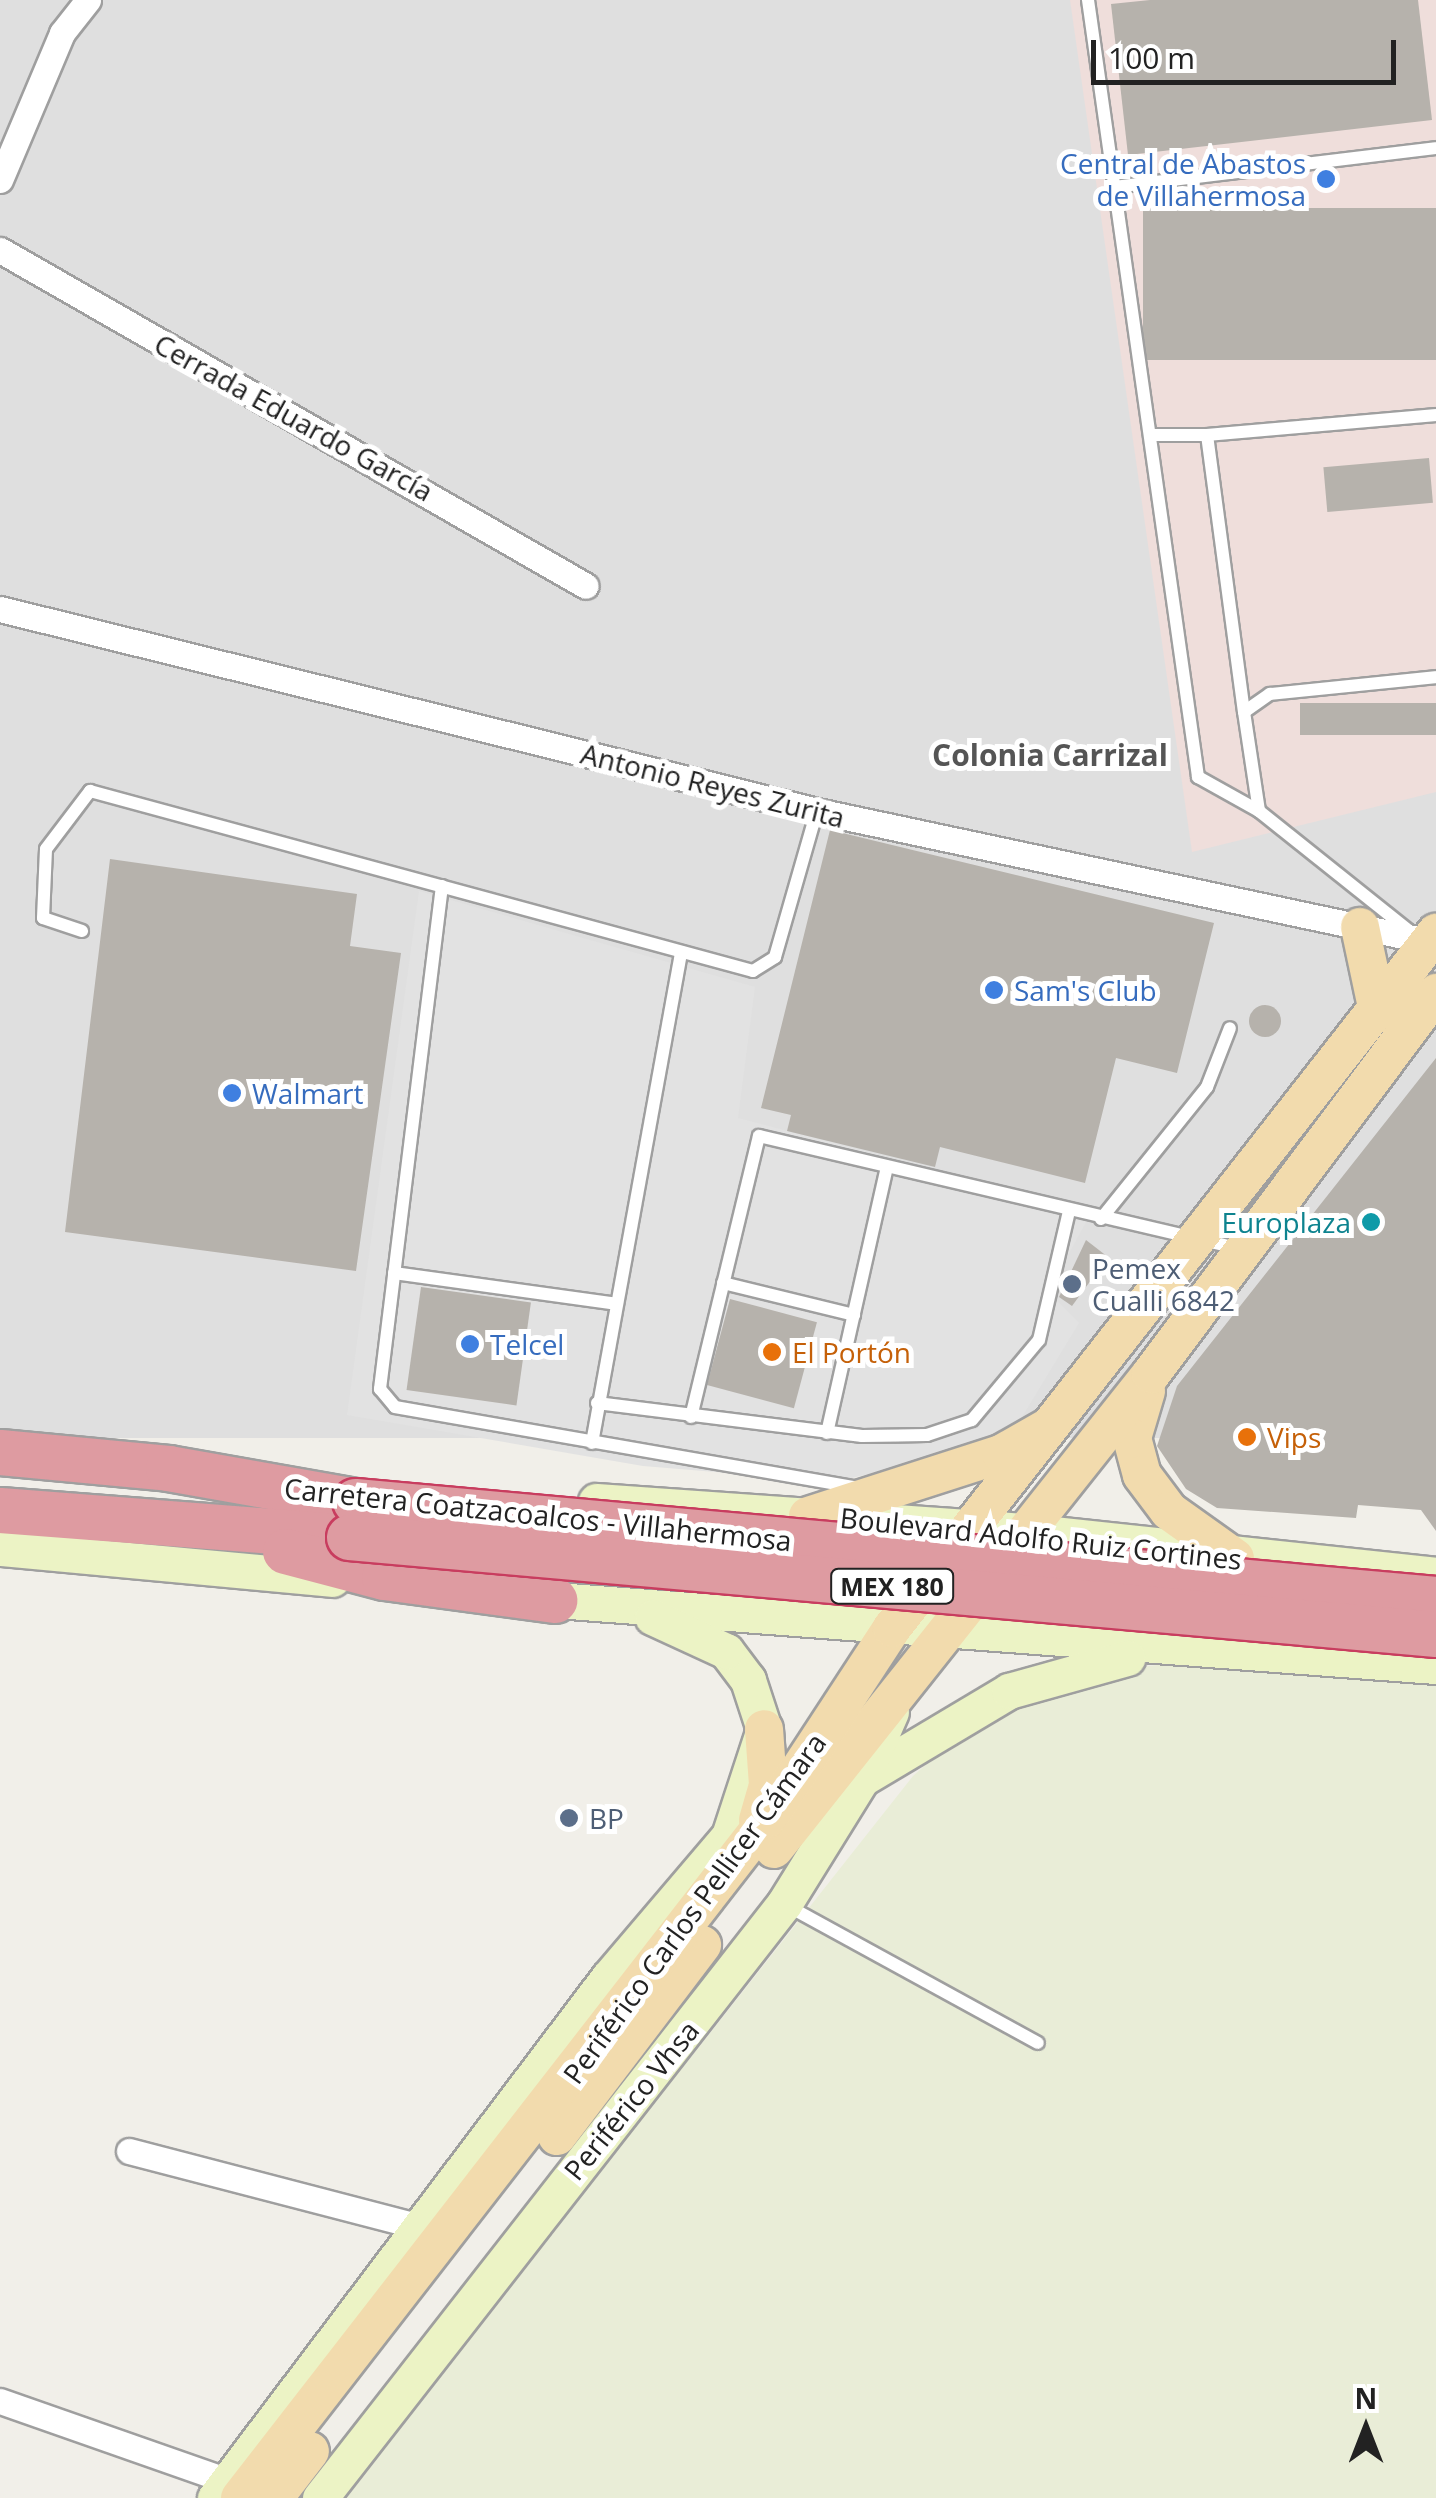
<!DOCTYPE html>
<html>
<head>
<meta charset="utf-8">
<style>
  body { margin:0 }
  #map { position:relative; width:1436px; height:2498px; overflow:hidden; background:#f1efe9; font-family:"Open Sans",sans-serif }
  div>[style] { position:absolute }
  .residential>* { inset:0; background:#dfdfdf; transform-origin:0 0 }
  .commercial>* { inset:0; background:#efdedb }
  .farmland>* { inset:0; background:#e9edd7 }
  .parking>* { inset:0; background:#e2e2e2 }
  .building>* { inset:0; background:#b6b2ac; transform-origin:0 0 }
  .round { border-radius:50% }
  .roads { filter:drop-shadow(2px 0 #9f9f9f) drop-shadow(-2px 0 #9f9f9f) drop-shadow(0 2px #9f9f9f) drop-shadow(0 -2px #9f9f9f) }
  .lane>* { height:12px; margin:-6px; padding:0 6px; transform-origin:6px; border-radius:6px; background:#fff }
  .street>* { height:25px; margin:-12.5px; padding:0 12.5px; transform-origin:12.5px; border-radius:12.5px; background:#fff }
  .secondary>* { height:35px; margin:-17.5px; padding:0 17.5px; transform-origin:17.5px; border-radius:17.5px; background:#ecf3c5 }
  .primary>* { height:38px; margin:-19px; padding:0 19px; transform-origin:19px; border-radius:19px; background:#f2dbad }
  .highway>* { height:45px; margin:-22.5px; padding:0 22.5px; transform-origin:22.5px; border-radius:22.5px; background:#de9ba1 }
  .bridges { filter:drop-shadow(2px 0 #c83d5f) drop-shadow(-2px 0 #c83d5f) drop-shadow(0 2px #c83d5f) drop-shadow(0 -2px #c83d5f) }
  .highway-bridge>* { height:45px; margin:-22.5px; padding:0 22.5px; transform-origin:22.5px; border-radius:22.5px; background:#de9ba1 }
  .dots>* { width:28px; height:28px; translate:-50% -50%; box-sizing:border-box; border:5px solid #fff; border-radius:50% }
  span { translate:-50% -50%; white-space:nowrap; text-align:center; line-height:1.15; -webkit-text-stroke:10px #fff; paint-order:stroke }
  .shield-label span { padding:2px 8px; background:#fff; border:2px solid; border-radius:8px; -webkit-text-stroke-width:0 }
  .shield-label { font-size:25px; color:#222; font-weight:700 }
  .shop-label { font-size:28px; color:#366cbe }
  .right { translate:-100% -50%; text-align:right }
  .left { translate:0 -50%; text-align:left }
  .street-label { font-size:28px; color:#222 }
  .culture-label { font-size:28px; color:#0d838f }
  .service-label { font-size:28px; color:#4e5e75 }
  .food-label { font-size:28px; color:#c56008 }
  .neighbourhood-label { font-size:30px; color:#555; font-weight:700 }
  .north { position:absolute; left:1316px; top:2378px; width:100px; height:100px; -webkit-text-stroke:8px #fff; paint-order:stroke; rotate:0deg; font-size:28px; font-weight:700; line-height:40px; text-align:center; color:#222 }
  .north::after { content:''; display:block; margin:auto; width:35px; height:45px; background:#222; clip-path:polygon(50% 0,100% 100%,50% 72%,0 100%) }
  .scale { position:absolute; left:1091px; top:40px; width:305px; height:45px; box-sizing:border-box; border:5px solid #222; border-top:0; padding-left:12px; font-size:30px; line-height:35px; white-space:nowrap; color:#222; -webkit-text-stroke:8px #fff; paint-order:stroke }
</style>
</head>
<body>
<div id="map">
  <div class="residential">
    <i style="left:0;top:0;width:1436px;height:1438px"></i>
  </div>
  <div class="commercial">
    <i style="clip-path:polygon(1070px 0,1436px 0,1436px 792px,1192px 852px)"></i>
  </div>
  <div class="farmland">
    <i style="clip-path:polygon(1224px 1657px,1436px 1675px,1436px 2498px,331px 2498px,553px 2211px,688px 2061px,913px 1776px,967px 1728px,1067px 1676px)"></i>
  </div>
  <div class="parking">
    <i style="clip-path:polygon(419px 891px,755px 987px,738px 1118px,1092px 1211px,1048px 1292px,1079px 1323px,1019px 1422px,941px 1457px,835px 1482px,643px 1466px,347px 1415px)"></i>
  </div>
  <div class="building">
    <i style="clip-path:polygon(1150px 0,1418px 0,1432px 120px,1128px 155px,1111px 4px)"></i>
    <i style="left:1436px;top:208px;width:152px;height:293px;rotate:90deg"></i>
    <i style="left:1429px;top:458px;width:45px;height:106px;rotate:85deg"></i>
    <i style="left:1436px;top:703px;width:32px;height:136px;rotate:90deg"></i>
    <i style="clip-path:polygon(830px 830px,1214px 923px,1177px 1073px,1116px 1058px,1085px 1183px,940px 1147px,935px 1167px,787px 1131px,791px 1115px,761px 1108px)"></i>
    <i style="clip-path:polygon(110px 859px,357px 894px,350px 946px,401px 953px,356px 1271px,65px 1232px)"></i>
    <i class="round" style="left:1249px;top:1005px;width:32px;height:32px"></i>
    <i style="clip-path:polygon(1436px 1058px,1436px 1531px,1421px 1510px,1358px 1505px,1356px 1518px,1217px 1508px,1186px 1489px,1157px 1446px,1177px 1386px)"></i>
    <i style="clip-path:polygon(1086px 1240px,1108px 1257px,1072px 1306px,1059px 1297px)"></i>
    <i style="left:421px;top:1287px;width:111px;height:104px;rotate:8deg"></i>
    <i style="left:730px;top:1299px;width:90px;height:89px;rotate:15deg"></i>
  </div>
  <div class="roads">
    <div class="lane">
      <i style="left:1088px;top:0;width:785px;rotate:81.94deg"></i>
      <i style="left:1198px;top:777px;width:70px;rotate:29.1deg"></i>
      <i style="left:1259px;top:811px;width:191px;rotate:38.6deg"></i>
      <i style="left:1114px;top:187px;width:324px;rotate:-6.9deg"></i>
      <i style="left:1150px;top:435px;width:57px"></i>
      <i style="left:1207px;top:435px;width:279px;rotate:82.4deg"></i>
      <i style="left:1207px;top:435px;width:230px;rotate:-5deg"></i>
      <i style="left:1259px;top:811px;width:100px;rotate:-98.6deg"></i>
      <i style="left:1244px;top:712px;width:32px;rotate:-35deg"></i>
      <i style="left:1270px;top:694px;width:167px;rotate:-5.8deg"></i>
      <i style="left:442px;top:886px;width:507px;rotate:97.03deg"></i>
      <i style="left:380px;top:1389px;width:23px;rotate:50deg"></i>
      <i style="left:395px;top:1407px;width:475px;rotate:9.9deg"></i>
      <i style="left:82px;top:931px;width:41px;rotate:-161.6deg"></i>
      <i style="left:43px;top:918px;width:69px;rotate:-87.5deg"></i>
      <i style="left:46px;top:849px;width:73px;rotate:-52.8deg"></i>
      <i style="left:90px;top:791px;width:687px;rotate:15.19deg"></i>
      <i style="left:753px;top:971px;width:26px;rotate:-32deg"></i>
      <i style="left:775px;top:957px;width:152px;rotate:-74deg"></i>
      <i style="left:1101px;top:1219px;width:169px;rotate:-51.2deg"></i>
      <i style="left:1207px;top:1087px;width:63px;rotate:-68.7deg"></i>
      <i style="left:394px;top:1273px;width:224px;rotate:7.9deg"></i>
      <i style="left:723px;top:1283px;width:135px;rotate:13.7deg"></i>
      <i style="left:597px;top:1403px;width:267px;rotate:7.1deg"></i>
      <i style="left:862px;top:1436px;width:65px;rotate:-0.9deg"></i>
      <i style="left:927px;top:1435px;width:47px;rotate:-18.4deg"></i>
      <i style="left:972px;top:1420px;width:104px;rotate:-50.1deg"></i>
      <i style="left:1039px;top:1340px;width:132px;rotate:-76.9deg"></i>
      <i style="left:691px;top:1417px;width:289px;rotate:-76.4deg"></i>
      <i style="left:759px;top:1136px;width:494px;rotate:13.2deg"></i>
      <i style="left:827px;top:1433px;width:273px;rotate:-77.3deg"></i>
      <i style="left:592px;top:1443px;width:499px;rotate:-79.7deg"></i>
      <i style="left:786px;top:1905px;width:287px;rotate:28.7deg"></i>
    </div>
    <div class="street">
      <i style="left:0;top:180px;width:160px;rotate:-67.1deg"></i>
      <i style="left:62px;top:33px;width:42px;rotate:-51.8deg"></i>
      <i style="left:0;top:250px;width:675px;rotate:29.83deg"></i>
      <i style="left:0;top:609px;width:842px;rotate:13.89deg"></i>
      <i style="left:817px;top:811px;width:633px;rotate:12.04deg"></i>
      <i style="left:129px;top:2151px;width:298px;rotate:14.6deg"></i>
      <i style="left:0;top:2401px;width:243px;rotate:19.3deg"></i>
    </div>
    <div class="secondary">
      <i style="left:596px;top:1501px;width:440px;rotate:4deg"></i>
      <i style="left:1035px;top:1532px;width:403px;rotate:6.1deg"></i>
      <i style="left:0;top:1548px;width:334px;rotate:5.3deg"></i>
      <i style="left:529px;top:1598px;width:910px;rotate:4.29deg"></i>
      <i style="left:863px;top:1778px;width:170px;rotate:-30.8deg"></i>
      <i style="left:1009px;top:1691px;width:123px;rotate:-15.6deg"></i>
      <i style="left:215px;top:2498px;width:652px;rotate:-52.92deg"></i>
      <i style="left:608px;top:1978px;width:187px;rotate:-49.6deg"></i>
      <i style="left:729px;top:1836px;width:113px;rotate:-71.9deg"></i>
      <i style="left:764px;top:1729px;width:52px;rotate:-108.1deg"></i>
      <i style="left:748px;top:1680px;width:36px;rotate:-127deg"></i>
      <i style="left:726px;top:1651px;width:81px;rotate:-155.3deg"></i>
      <i style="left:320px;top:2498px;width:754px;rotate:-52.01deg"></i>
      <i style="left:784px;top:1904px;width:148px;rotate:-58.2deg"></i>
      <i style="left:862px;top:1778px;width:72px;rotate:-66.3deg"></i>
    </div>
    <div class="primary">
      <i style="left:1360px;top:927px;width:87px;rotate:78deg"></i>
      <i style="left:1146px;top:1391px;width:49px;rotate:106.6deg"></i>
      <i style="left:1132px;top:1438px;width:38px;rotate:75deg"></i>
      <i style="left:1142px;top:1475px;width:45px;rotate:53.1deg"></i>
      <i style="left:1169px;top:1511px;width:81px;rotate:35.5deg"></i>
      <i style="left:808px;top:1516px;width:203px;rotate:-17.8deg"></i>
      <i style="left:1001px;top:1454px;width:53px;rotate:-29.5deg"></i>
      <i style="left:758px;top:1820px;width:36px;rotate:-74deg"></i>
      <i style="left:768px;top:1785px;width:56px;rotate:-94.1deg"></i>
      <i style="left:774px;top:1849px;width:606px;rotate:-51.56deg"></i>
      <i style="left:1151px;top:1374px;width:476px;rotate:-53.2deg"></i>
      <i style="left:557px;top:2136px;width:240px;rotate:-52.8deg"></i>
      <i style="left:240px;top:2498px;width:860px;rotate:-52.18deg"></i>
      <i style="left:767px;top:1819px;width:228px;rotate:-56.8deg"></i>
      <i style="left:892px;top:1628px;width:883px;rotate:-51.95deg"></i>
      <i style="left:274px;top:2498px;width:59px;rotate:-52.5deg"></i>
    </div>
    <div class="highway">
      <i style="left:0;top:1452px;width:169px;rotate:5.4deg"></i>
      <i style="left:168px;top:1468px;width:190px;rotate:10deg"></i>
      <i style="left:0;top:1510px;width:350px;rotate:4.4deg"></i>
      <i style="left:285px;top:1551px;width:102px;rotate:14.7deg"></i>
      <i style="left:384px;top:1577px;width:172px;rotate:7.7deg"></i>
    </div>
  </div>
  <div class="bridges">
    <div class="highway-bridge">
      <i style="left:355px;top:1501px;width:1085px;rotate:5.18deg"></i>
      <i style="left:349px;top:1537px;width:1091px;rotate:5.1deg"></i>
    </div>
  </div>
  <div class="dots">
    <i style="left:1326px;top:179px;background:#3f7fe0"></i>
    <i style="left:994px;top:990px;background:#3f7fe0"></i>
    <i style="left:232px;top:1093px;background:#3f7fe0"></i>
    <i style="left:1371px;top:1222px;background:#0f9aa8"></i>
    <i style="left:1072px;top:1284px;background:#5c6f8a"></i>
    <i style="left:470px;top:1344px;background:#3f7fe0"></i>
    <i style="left:772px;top:1352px;background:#e8710a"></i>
    <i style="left:1247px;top:1437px;background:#e8710a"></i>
    <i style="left:569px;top:1818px;background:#5c6f8a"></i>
  </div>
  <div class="shield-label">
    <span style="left:892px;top:1586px">MEX 180</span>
  </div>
  <div class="shop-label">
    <span class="right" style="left:1306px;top:179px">Central de Abastos<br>de Villahermosa</span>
    <span class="left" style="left:1014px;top:990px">Sam's Club</span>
    <span class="left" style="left:252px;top:1093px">Walmart</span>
    <span class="left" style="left:490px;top:1344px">Telcel</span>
  </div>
  <div class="street-label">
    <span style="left:294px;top:417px;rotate:29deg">Cerrada Eduardo García</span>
    <span style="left:713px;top:785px;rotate:14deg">Antonio Reyes Zurita</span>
    <span style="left:538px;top:1514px;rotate:6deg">Carretera Coatzacoalcos - Villahermosa</span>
    <span style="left:1041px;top:1538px;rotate:6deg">Boulevard Adolfo Ruiz Cortines</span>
    <span style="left:694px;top:1908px;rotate:-54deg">Periférico Carlos Pellicer Cámara</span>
    <span style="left:631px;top:2100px;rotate:-51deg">Periférico Vhsa</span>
  </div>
  <div class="culture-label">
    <span class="right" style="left:1351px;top:1222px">Europlaza</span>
  </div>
  <div class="service-label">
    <span class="left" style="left:1092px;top:1284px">Pemex<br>Cualli 6842</span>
    <span class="left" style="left:589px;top:1818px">BP</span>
  </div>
  <div class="food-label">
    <span class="left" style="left:792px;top:1352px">El Portón</span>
    <span class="left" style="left:1267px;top:1437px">Vips</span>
  </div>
  <div class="neighbourhood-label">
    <span style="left:1050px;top:755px">Colonia Carrizal</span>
  </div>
  <div class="north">N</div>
  <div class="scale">100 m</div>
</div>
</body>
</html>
